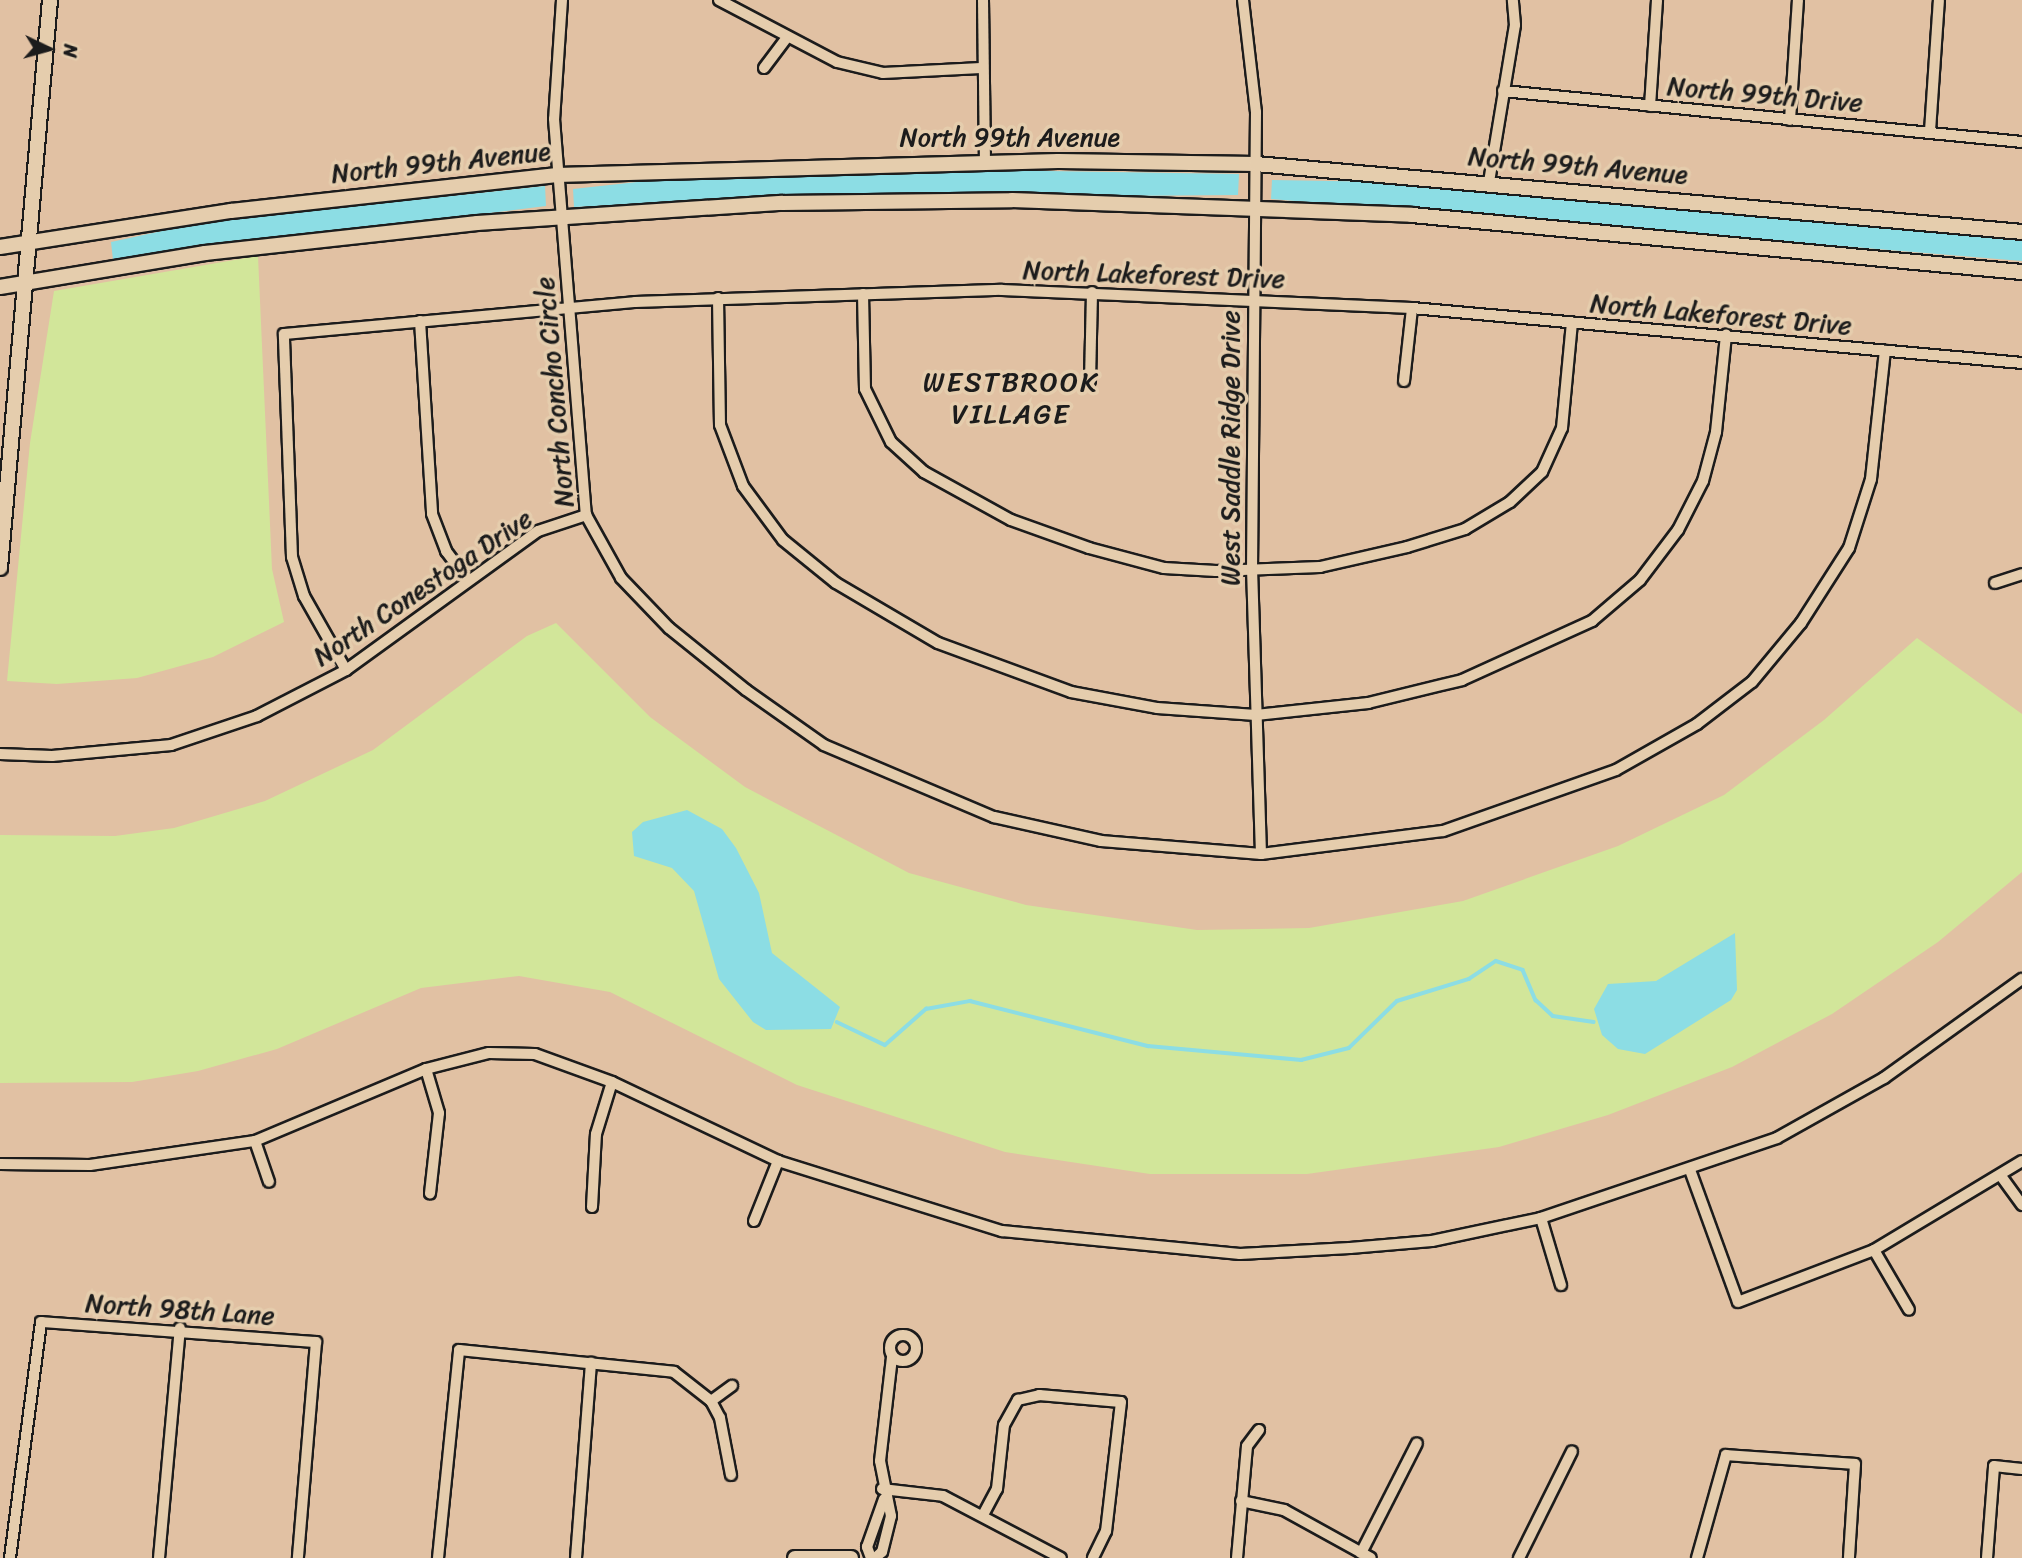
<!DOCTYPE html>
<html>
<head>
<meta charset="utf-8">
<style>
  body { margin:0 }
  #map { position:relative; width:2022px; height:1558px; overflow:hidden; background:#e1c1a3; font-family:Sriracha,sans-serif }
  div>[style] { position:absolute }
  .green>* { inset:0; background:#d2e69a }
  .water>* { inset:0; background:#8cdde4 }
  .stream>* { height:3.5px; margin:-1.75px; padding:0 1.75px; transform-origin:1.75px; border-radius:1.75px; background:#8cdde4 }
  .roads { filter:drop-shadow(2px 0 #1c1c1c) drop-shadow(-2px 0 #1c1c1c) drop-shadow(0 2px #1c1c1c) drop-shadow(0 -2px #1c1c1c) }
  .street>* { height:10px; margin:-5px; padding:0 5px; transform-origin:5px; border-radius:5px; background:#e5cdad }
  .street>.ring { margin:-5px; padding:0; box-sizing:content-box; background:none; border:10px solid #e5cdad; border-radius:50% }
  .secondary>* { height:14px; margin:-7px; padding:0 7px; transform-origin:7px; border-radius:7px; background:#e5cdad }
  span { translate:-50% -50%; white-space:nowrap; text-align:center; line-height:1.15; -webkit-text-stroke:7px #e5cdad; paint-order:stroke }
  .street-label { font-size:26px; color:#1c1c1c }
  .neighbourhood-label { font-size:28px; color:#1c1c1c; letter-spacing:2px }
  .north { position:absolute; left:14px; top:14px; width:70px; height:70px; -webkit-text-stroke:5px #e5cdad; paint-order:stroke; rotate:95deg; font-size:19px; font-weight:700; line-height:28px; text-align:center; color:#1c1c1c }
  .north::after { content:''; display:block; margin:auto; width:24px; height:32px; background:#1c1c1c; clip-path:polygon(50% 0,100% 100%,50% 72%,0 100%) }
</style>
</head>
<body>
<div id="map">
  <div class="green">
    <i style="clip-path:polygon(258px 256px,272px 569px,284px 622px,213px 657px,137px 678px,57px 684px,7px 681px,30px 443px,54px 291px)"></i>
    <i style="clip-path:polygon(556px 623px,650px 717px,745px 787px,909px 873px,1026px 905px,1197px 930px,1309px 928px,1463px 901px,1618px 846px,1724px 795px,1824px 720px,1917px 638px,2022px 714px,2022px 872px,1938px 942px,1832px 1014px,1732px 1067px,1608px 1115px,1499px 1147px,1307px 1174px,1150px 1174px,1005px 1152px,797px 1085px,610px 992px,519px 976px,421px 988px,277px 1049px,198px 1071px,132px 1082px,0 1083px,0 835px,115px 836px,174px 828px,265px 801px,373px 750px,527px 636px)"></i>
  </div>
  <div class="water">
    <i style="clip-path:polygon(920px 169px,1239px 174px,1238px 195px,751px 199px,574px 207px,573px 189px,692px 176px)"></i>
    <i style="clip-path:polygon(1272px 180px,1389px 182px,2022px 240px,2022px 261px,1271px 199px)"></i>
    <i style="clip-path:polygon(545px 186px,546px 206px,113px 260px,111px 242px,208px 221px)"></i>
    <i style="clip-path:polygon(687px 810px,722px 829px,736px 848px,759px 893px,772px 953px,840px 1007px,831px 1029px,766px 1030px,753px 1022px,719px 979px,694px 891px,672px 868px,634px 856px,632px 832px,643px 822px)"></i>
    <i style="clip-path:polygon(1735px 933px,1737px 990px,1731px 1000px,1645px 1054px,1618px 1049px,1602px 1035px,1594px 1009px,1608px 984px,1656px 981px)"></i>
  </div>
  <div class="stream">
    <i style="left:837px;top:1022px;width:53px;rotate:25.6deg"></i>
    <i style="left:885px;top:1045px;width:55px;rotate:-41.3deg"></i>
    <i style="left:926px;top:1009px;width:45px;rotate:-10.3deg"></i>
    <i style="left:970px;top:1001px;width:184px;rotate:14.2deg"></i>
    <i style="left:1148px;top:1046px;width:154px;rotate:5.2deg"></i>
    <i style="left:1301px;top:1060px;width:49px;rotate:-14deg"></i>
    <i style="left:1349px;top:1048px;width:67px;rotate:-44.4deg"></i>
    <i style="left:1397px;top:1001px;width:75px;rotate:-17deg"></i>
    <i style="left:1469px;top:979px;width:32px;rotate:-34deg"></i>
    <i style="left:1496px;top:961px;width:28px;rotate:18deg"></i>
    <i style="left:1523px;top:970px;width:33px;rotate:67deg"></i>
    <i style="left:1536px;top:1000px;width:23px;rotate:43deg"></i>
    <i style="left:1553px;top:1016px;width:41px;rotate:8.3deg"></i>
  </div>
  <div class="roads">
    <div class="street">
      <i style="left:562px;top:0;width:119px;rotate:93.8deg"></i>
      <i style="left:554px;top:119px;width:397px;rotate:85.4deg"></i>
      <i style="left:586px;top:515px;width:72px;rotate:60.9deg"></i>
      <i style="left:621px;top:578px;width:69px;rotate:46.2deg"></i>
      <i style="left:669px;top:628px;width:99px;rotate:38.8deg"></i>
      <i style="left:746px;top:690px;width:95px;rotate:35.2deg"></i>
      <i style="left:824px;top:745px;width:185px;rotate:23deg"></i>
      <i style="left:994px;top:817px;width:110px;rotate:12.6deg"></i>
      <i style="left:1101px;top:841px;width:161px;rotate:4.6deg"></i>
      <i style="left:1261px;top:854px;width:183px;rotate:-7.2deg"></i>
      <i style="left:1443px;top:831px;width:183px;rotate:-19.4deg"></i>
      <i style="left:1616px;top:770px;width:93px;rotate:-29.6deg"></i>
      <i style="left:1697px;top:724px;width:69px;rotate:-37.4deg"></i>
      <i style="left:1752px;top:682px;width:77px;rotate:-50.3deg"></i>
      <i style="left:1801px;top:623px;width:89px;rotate:-57.4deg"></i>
      <i style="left:1849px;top:548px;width:72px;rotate:-72.3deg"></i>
      <i style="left:1871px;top:479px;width:129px;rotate:-83.8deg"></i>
      <i style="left:719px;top:0;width:133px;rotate:27.7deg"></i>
      <i style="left:837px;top:62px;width:47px;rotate:13.4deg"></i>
      <i style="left:883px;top:73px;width:98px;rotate:-2.9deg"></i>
      <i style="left:983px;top:0;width:161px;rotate:89.3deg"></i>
      <i style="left:1243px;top:0;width:113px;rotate:83.4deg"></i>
      <i style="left:1256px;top:112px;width:456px;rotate:90.5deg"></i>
      <i style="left:1252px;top:568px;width:286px;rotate:88.2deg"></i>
      <i style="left:764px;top:68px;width:39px;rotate:-53deg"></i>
      <i style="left:1503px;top:91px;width:521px;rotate:5.61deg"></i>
      <i style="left:1650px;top:106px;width:106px;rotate:-86.2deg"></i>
      <i style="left:1790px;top:120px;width:120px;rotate:-86.2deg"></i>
      <i style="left:1930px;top:131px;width:131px;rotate:-86.1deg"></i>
      <i style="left:1489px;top:182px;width:159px;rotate:-80.6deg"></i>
      <i style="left:1515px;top:25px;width:25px;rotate:-95deg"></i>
      <i style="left:863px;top:294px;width:95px;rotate:88.8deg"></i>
      <i style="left:865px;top:389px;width:59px;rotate:63.9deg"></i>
      <i style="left:891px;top:442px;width:45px;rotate:42.3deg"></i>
      <i style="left:924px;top:472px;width:99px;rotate:28.9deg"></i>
      <i style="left:1011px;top:520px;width:83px;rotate:19.7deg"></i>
      <i style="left:1089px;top:548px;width:78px;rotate:14.9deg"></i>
      <i style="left:1164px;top:568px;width:52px;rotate:3.3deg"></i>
      <i style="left:1216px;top:571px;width:104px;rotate:-2.2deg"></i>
      <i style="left:1320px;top:567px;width:89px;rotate:-12.9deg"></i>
      <i style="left:1407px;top:547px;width:61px;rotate:-17.2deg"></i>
      <i style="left:1465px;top:529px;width:52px;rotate:-31deg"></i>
      <i style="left:1510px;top:502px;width:44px;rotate:-43.2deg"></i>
      <i style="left:1542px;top:472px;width:48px;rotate:-65.6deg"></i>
      <i style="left:1562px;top:428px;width:106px;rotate:-84.6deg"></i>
      <i style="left:718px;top:298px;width:127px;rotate:89.1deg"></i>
      <i style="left:720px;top:425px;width:65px;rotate:69.3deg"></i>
      <i style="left:743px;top:486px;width:67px;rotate:53.5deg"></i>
      <i style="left:783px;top:540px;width:68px;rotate:39.1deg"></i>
      <i style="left:836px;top:583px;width:118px;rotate:30.5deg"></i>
      <i style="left:938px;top:643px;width:142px;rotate:20.2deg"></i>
      <i style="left:1071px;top:692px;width:87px;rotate:10.5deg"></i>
      <i style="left:1157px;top:708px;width:99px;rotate:4deg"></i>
      <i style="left:1256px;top:715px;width:113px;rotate:-6.1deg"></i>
      <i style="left:1368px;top:703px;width:97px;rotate:-13.7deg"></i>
      <i style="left:1462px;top:680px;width:143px;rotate:-24.4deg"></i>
      <i style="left:1592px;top:621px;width:63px;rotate:-40.5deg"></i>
      <i style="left:1640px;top:580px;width:63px;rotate:-52.8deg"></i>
      <i style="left:1678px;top:530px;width:55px;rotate:-63deg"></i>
      <i style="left:1703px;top:481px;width:51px;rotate:-75.1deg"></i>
      <i style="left:1716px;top:432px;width:98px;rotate:-84.1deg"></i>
      <i style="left:420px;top:321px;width:193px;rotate:86.4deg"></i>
      <i style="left:432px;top:514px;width:40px;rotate:69deg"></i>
      <i style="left:446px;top:551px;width:36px;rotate:53deg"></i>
      <i style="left:1090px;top:381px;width:89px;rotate:-88.7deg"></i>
      <i style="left:1404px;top:381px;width:73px;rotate:-83.7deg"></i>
      <i style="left:1995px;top:583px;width:28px;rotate:-18deg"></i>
      <i style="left:346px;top:670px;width:85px;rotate:-119.6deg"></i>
      <i style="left:304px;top:596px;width:41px;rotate:-107.1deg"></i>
      <i style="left:292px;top:557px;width:223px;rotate:-92.1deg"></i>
      <i style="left:284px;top:334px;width:352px;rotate:-5.2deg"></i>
      <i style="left:635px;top:302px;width:367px;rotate:-1.9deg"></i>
      <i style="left:1002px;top:290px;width:410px;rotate:2.5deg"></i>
      <i style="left:1412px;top:308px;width:612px;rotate:5.15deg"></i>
      <i style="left:0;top:754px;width:52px;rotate:2.2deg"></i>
      <i style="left:52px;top:756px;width:120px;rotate:-5.3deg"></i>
      <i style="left:171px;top:745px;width:91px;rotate:-18.6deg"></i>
      <i style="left:257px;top:716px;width:100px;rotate:-27.3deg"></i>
      <i style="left:346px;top:670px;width:237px;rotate:-35.9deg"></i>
      <i style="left:538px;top:531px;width:51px;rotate:-18.4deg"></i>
      <i style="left:426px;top:1069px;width:46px;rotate:73.5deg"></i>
      <i style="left:439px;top:1113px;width:81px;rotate:96.4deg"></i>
      <i style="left:255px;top:1141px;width:43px;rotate:71.1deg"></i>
      <i style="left:0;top:1164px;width:90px;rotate:0.6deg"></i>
      <i style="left:90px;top:1165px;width:167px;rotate:-8.3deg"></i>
      <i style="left:255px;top:1141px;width:186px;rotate:-22.8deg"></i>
      <i style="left:426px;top:1069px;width:65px;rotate:-14.3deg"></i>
      <i style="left:489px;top:1053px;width:46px;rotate:1.2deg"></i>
      <i style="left:535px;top:1054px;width:82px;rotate:20deg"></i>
      <i style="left:612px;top:1082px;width:184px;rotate:25.4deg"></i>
      <i style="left:778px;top:1161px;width:235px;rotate:17.4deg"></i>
      <i style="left:1002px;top:1231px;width:239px;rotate:5.5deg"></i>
      <i style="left:1240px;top:1254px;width:110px;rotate:-3.1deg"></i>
      <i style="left:1350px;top:1248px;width:82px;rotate:-4.9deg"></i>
      <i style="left:1432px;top:1241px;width:111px;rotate:-11.9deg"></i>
      <i style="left:1541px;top:1218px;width:249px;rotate:-18.7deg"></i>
      <i style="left:1777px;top:1138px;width:123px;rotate:-29.3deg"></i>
      <i style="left:1884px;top:1078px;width:170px;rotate:-35.7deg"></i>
      <i style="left:1690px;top:1170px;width:140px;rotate:70deg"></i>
      <i style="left:1738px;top:1302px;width:146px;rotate:-20.9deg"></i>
      <i style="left:1874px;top:1250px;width:173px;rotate:-31deg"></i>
      <i style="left:2001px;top:1176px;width:36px;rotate:54deg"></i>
      <i style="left:592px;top:1207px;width:73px;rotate:-86.9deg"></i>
      <i style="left:596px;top:1134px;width:54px;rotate:-72.9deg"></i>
      <i style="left:1541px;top:1218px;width:70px;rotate:73.4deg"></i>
      <i style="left:754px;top:1221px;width:65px;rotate:-68.2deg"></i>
      <i style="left:1874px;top:1250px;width:69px;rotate:59.7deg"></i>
      <i class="ring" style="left:890px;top:1335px;width:16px;height:16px"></i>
      <i style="left:711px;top:1401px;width:26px;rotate:-36deg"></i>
      <i style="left:882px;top:1489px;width:61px;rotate:6.5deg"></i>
      <i style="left:943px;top:1496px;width:133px;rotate:27.7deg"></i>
      <i style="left:1241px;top:1501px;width:44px;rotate:11.8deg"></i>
      <i style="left:1284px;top:1510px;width:99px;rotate:28.9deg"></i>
      <i style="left:983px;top:1515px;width:30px;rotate:-62deg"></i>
      <i style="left:997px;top:1489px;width:64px;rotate:-83.8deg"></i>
      <i style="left:1004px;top:1425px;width:29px;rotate:-61deg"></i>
      <i style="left:1018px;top:1400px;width:22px;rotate:-13deg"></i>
      <i style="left:1039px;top:1395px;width:82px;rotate:4.9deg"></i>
      <i style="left:1121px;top:1402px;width:130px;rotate:96.6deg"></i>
      <i style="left:1106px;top:1531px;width:30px;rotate:116deg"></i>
      <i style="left:1361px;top:1553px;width:123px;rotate:-63deg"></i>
      <i style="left:10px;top:1558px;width:238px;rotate:-82.5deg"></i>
      <i style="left:41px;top:1322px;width:276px;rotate:4.2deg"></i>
      <i style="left:316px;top:1342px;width:217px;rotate:94.8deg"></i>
      <i style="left:159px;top:1558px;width:231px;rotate:-84.8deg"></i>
      <i style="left:438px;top:1558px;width:209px;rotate:-84.2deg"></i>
      <i style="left:459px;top:1350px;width:216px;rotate:5.8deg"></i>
      <i style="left:674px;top:1372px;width:47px;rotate:38.1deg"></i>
      <i style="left:711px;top:1401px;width:19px;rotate:62deg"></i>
      <i style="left:720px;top:1418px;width:58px;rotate:79.1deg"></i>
      <i style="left:576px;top:1558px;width:196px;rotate:-85.6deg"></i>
      <i style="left:871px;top:1558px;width:12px;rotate:-110deg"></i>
      <i style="left:867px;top:1547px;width:51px;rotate:-70.5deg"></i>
      <i style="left:875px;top:1558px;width:9px;rotate:-41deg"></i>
      <i style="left:882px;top:1552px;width:37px;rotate:-76deg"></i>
      <i style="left:891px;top:1516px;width:56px;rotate:-101.3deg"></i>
      <i style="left:880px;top:1461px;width:105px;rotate:-83.4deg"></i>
      <i style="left:1237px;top:1558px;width:112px;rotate:-84.9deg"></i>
      <i style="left:1247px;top:1446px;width:20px;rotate:-53deg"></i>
      <i style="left:1519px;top:1558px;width:119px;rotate:-63.6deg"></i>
      <i style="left:1697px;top:1558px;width:107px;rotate:-74.3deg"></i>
      <i style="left:1726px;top:1455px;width:129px;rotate:4deg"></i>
      <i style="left:1855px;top:1464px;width:94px;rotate:93.7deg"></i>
      <i style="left:1987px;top:1558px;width:92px;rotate:-85.6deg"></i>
      <i style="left:1994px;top:1466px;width:28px;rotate:6deg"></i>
    </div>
    <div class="secondary">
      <i style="left:0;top:247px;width:234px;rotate:-8.9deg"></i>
      <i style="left:231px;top:211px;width:328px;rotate:-6.3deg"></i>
      <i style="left:557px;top:175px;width:501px;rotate:-1.6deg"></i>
      <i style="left:1058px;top:161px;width:198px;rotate:0.9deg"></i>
      <i style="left:1256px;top:164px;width:769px;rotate:5.07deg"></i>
      <i style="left:0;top:287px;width:208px;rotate:-9.4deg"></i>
      <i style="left:205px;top:253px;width:274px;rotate:-6.3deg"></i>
      <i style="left:477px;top:223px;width:306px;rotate:-3.8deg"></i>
      <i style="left:782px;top:203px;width:230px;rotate:-0.7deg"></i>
      <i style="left:1012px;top:200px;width:400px;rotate:2.1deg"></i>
      <i style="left:1412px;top:215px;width:613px;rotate:5.34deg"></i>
      <i style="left:0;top:568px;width:570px;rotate:-84.97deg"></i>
      <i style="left:795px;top:1558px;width:56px"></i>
    </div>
  </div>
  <div class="street-label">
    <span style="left:1765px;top:95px;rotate:5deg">North 99th Drive</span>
    <span style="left:1010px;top:138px">North 99th Avenue</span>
    <span style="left:441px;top:163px;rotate:-6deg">North 99th Avenue</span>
    <span style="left:1578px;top:166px;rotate:5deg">North 99th Avenue</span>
    <span style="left:1154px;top:275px;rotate:2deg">North Lakeforest Drive</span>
    <span style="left:1721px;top:315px;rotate:5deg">North Lakeforest Drive</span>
    <span style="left:555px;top:392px;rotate:-95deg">North Concho Circle</span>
    <span style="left:1231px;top:448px;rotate:-90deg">West Saddle Ridge Drive</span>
    <span style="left:423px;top:588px;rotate:-34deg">North Conestoga Drive</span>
    <span style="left:180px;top:1310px;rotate:4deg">North 98th Lane</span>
  </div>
  <div class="neighbourhood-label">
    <span style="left:1011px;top:398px">WESTBROOK<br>VILLAGE</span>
  </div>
  <div class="north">N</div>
</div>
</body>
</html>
